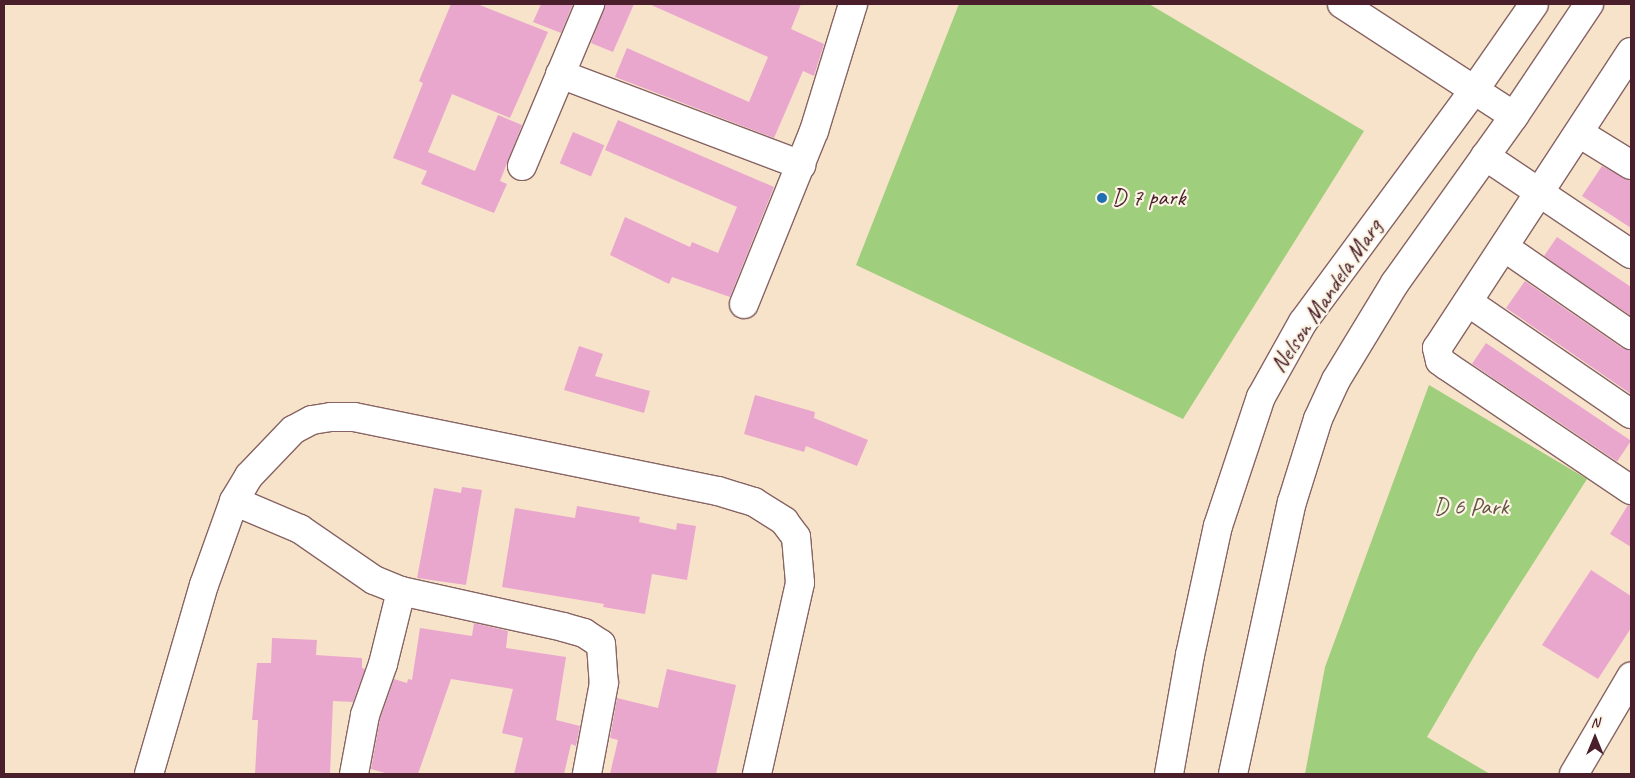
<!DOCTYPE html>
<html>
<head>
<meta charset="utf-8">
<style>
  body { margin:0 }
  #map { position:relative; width:1635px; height:778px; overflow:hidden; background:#f7e3ca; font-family:Caveat,sans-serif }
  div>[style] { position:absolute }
  .green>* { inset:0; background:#9fce7c }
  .building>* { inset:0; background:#eaa7ce; transform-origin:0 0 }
  .roads { filter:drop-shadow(1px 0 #876463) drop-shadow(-1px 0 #876463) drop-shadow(0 1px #876463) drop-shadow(0 -1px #876463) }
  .minor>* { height:28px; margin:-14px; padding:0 14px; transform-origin:14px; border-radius:14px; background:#fff }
  .dots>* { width:14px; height:14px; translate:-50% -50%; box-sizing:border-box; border:2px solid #fcf5e5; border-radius:50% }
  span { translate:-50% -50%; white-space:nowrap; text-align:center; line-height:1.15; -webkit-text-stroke:4.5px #fcf5e5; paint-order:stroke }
  .poi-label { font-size:24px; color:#4a1f2b }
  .left { translate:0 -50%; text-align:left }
  .street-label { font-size:24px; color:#4a1f2b }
  .park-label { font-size:24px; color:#645443 }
  .frame { position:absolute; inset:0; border:5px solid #4a1f2b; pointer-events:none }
  .north { position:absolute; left:1570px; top:713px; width:50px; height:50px; -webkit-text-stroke:4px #fcf5e5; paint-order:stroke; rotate:0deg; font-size:14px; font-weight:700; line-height:20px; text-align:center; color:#4a1f2b }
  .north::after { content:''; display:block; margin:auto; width:18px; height:22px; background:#4a1f2b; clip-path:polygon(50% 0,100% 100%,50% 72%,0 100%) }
</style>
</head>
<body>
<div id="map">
  <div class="green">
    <i style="clip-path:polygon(959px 4px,1149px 4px,1364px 131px,1183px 419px,856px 265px)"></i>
    <i style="clip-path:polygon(1429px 385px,1587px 479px,1476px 653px,1427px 737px,1490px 774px,1305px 774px,1325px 667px)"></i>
  </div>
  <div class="building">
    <i style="clip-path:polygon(451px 4px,477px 4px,548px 32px,510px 118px,452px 94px,428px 152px,475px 171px,498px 115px,522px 125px,500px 181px,507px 184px,494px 213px,421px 184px,427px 171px,393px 158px,423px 83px,419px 81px)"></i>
    <i style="clip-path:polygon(541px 4px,573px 4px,561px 33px,533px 22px)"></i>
    <i style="clip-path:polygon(605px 4px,634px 4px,613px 52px,591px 43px)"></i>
    <i style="clip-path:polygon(649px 4px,801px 4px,791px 29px,824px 44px,814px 76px,803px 71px,774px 138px,615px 77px,627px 48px,749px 102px,768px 57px)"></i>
    <i style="clip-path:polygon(618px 120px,774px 187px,730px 297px,672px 277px,669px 284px,610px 255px,625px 217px,690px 247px,692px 242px,718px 253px,737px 207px,605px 150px)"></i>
    <i style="left:573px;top:132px;width:34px;height:34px;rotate:23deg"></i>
    <i style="clip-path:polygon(1602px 166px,1631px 181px,1631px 228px,1582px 196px)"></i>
    <i style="clip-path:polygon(1557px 237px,1631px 287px,1631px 316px,1544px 256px)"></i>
    <i style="clip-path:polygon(1525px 281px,1622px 348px,1631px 350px,1631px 394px,1506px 308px)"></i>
    <i style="left:1486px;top:343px;width:175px;height:25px;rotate:34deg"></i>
    <i style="clip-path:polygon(579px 346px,603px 354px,595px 376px,650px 391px,644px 413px,564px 390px)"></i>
    <i style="clip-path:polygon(755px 395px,815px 412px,814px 418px,868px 440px,857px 466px,806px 446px,804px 452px,744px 434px)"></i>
    <i style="clip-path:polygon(462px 487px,482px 490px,466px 585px,417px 578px,434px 488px,461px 493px)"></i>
    <i style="clip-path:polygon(1628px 505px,1631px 505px,1631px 547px,1610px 534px)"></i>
    <i style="clip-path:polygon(577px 506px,640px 517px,639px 522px,676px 530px,677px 523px,696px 526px,687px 580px,652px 574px,645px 614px,603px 607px,604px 604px,502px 587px,515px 508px,575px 518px)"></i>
    <i style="clip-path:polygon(1591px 570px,1631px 596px,1631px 628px,1598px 679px,1542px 645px)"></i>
    <i style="clip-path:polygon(474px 623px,508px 631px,506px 648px,566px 657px,556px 720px,580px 726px,576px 746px,571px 744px,564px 774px,514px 774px,523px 738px,502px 733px,513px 689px,451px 679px,418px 774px,388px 774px,371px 769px,380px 719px,394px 679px,407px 683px,408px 679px,412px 680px,420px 628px,472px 636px)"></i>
    <i style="clip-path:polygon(272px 638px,317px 640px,316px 655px,362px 658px,362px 668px,365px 669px,353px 702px,333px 701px,330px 774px,255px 774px,258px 720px,252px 720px,257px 663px,271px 663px)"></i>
    <i style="clip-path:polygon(667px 669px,736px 685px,716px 774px,610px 774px,618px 740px,610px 738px,617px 698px,658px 708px)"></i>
  </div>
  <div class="roads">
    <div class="minor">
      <i style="left:1342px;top:4px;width:205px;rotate:33.1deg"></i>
      <i style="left:1631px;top:52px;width:354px;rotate:123.2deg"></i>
      <i style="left:1437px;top:348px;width:13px;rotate:77deg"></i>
      <i style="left:1440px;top:361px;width:9px;rotate:36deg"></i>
      <i style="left:1447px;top:366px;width:222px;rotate:34deg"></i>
      <i style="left:560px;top:74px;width:258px;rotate:20.7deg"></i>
      <i style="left:1579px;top:133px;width:61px;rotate:31.6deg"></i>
      <i style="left:1485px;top:156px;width:176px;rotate:33.9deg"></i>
      <i style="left:522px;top:166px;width:176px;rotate:-67.2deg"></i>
      <i style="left:1504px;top:247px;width:155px;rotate:34.7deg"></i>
      <i style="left:1468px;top:302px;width:198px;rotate:34.5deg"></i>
      <i style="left:744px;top:304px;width:187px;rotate:-68deg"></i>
      <i style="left:814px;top:131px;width:133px;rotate:-72.9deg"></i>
      <i style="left:234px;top:501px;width:72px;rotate:23deg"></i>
      <i style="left:300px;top:529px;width:90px;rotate:34.6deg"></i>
      <i style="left:374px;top:580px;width:29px;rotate:22deg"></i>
      <i style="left:401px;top:591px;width:166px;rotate:12.5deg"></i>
      <i style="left:563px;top:627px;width:22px;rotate:16deg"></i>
      <i style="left:584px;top:633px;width:20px;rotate:33deg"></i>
      <i style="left:601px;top:644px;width:39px;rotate:86deg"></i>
      <i style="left:604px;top:683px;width:93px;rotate:100.6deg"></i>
      <i style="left:149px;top:774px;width:197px;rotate:-73.8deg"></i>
      <i style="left:204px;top:585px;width:89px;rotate:-70.3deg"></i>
      <i style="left:234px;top:501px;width:29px;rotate:-59deg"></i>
      <i style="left:249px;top:476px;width:64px;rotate:-46.3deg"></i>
      <i style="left:293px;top:430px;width:21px;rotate:-28deg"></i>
      <i style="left:312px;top:420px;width:19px;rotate:-9deg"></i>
      <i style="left:331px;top:417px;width:23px"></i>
      <i style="left:354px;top:417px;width:371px;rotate:11.5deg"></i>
      <i style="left:718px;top:491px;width:38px;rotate:17deg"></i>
      <i style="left:754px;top:502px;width:36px;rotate:32deg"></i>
      <i style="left:784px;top:521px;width:20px;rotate:53deg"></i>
      <i style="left:796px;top:537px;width:46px;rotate:85deg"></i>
      <i style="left:800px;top:583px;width:196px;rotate:102.7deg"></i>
      <i style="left:354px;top:774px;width:60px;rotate:-79.4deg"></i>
      <i style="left:365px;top:715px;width:54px;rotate:-70.6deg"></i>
      <i style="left:383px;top:664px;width:75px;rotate:-76.1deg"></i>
      <i style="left:1169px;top:774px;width:121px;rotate:-80deg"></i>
      <i style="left:1190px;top:655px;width:132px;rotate:-77.8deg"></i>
      <i style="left:1218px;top:526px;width:136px;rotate:-71.6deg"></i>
      <i style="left:1261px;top:397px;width:86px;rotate:-60.8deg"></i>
      <i style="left:1303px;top:322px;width:290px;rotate:-53.6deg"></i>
      <i style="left:1475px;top:89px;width:103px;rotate:-55.2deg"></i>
      <i style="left:1233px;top:774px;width:278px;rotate:-77.8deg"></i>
      <i style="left:1292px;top:502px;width:87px;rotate:-72.6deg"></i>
      <i style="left:1318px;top:419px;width:43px;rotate:-65.2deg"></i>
      <i style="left:1336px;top:380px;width:114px;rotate:-58.7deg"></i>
      <i style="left:1395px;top:283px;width:205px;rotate:-54.5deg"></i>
      <i style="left:1514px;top:116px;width:135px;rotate:-56.2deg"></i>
      <i style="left:1574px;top:774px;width:113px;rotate:-59.6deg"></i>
    </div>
  </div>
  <div class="dots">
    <i style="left:1102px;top:198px;background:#1f6fb2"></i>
  </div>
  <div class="poi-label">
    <span class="left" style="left:1112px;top:198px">D 7 park</span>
  </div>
  <div class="street-label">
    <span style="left:1326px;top:296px;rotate:-56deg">Nelson Mandela Marg</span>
  </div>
  <div class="park-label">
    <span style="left:1471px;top:507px">D 6 Park</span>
  </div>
  <div class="frame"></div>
  <div class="north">N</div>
</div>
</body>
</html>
